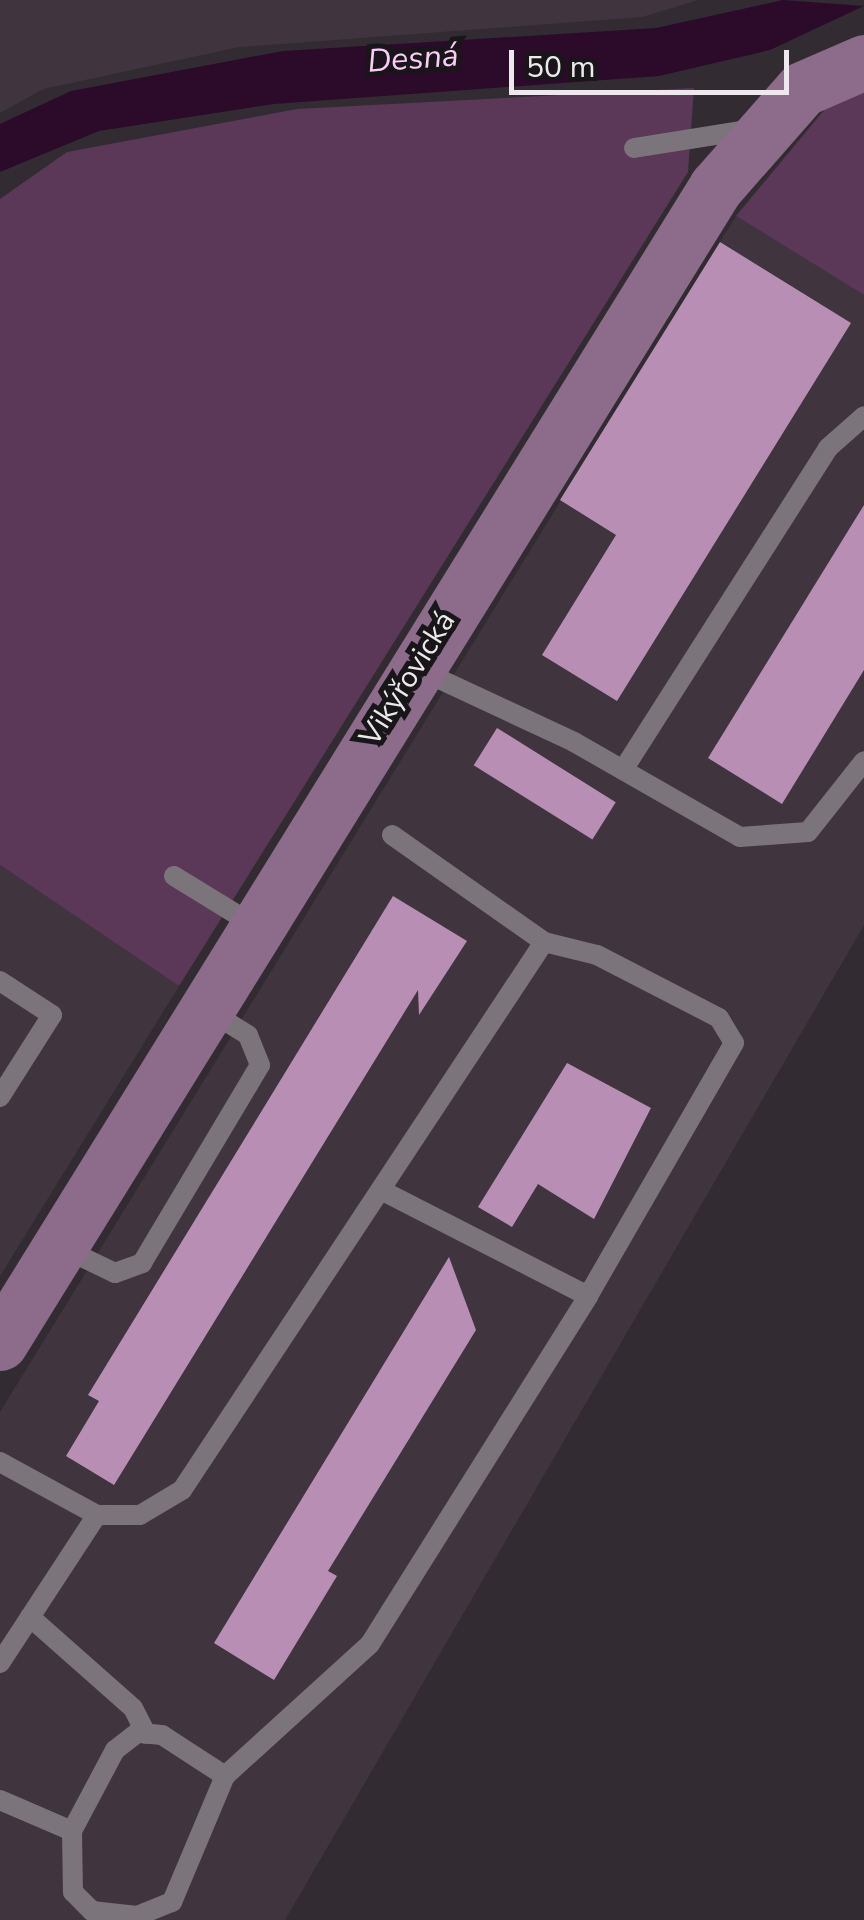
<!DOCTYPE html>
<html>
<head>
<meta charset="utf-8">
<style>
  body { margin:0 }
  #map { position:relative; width:864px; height:1920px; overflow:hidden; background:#322c32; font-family:"Nunito Sans",sans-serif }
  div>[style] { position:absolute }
  .built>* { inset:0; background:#40353f }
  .green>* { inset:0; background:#5b3758 }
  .water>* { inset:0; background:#2b0a2a }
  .building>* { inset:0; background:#b88eb4; transform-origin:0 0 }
  .lane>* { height:20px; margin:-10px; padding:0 10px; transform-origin:10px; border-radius:10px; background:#7b747a }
  .secondary>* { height:55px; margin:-27.5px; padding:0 27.5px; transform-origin:27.5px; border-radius:27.5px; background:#8c6c8a }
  span { translate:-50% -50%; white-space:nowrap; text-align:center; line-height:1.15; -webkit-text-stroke:10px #181618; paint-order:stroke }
  .street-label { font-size:30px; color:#ece8eb }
  .water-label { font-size:32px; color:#fecbf9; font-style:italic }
  .scale { position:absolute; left:509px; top:50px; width:280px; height:45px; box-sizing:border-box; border:5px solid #ece8eb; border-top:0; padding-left:12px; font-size:30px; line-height:35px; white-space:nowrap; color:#ece8eb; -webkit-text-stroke:8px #181618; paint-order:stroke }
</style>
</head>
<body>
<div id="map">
  <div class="built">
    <i style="clip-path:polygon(0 0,698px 0,642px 17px,239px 47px,43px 89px,0 113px)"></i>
    <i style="clip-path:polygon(736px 216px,864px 295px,864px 925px,285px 1920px,0 1920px,0 1412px)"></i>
    <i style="clip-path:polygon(0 865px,179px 986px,0 1276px)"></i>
  </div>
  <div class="green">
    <i style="clip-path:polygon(694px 88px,688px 172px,179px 986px,0 865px,0 199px,67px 152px,297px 109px)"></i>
    <i style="clip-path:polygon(864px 91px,864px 295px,736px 216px,825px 109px)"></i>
  </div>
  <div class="water">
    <i style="clip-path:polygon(783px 0,864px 6px,770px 50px,659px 76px,274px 104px,99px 131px,0 172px,0 124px,71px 91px,283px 51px,656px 28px)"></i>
  </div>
  <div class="building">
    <i style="clip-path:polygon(720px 242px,851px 323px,617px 701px,542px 655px,616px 535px,560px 500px)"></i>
    <i style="clip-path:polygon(864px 505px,864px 670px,782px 804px,708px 758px)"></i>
    <i style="left:497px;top:728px;width:140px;height:44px;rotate:32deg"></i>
    <i style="clip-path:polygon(393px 896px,467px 941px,419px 1015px,418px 990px,114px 1485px,66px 1456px,99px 1401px,88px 1395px)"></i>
    <i style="clip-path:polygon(567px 1063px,651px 1108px,594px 1219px,538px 1184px,512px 1227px,478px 1207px)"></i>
    <i style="clip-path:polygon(449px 1257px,476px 1330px,328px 1571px,337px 1576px,274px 1680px,214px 1643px)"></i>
  </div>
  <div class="lane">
    <i style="left:634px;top:148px;width:120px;rotate:-9.1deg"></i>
    <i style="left:422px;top:671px;width:168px;rotate:25deg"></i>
    <i style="left:574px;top:742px;width:191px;rotate:29.8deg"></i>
    <i style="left:740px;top:837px;width:68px;rotate:-4.2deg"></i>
    <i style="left:808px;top:832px;width:90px;rotate:-51.7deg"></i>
    <i style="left:623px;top:770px;width:382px;rotate:-57.5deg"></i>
    <i style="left:828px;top:448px;width:48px;rotate:-41.6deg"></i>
    <i style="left:392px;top:835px;width:186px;rotate:35.1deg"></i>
    <i style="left:174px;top:876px;width:94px;rotate:31.5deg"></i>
    <i style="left:0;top:981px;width:62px;rotate:33.2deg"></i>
    <i style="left:52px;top:1015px;width:97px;rotate:122.4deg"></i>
    <i style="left:61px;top:1247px;width:60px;rotate:25.7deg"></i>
    <i style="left:115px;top:1273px;width:29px;rotate:-20deg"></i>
    <i style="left:142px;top:1263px;width:230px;rotate:-59.2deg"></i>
    <i style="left:260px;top:1065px;width:32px;rotate:-112deg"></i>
    <i style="left:248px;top:1035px;width:46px;rotate:-148.4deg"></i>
    <i style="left:0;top:1462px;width:111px;rotate:28.7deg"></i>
    <i style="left:97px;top:1515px;width:43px"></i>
    <i style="left:140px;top:1515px;width:49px;rotate:-30.8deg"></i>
    <i style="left:182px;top:1490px;width:657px;rotate:-56.55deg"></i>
    <i style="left:544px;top:942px;width:55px;rotate:13.8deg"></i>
    <i style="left:597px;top:955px;width:137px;rotate:27.3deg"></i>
    <i style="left:719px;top:1018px;width:29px;rotate:59deg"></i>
    <i style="left:734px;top:1043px;width:292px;rotate:120deg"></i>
    <i style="left:588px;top:1296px;width:233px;rotate:-152.9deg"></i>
    <i style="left:30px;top:1617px;width:137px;rotate:41.5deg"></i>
    <i style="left:133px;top:1708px;width:29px;rotate:63deg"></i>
    <i style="left:0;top:1663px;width:177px;rotate:-56.8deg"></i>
    <i style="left:225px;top:1776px;width:75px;rotate:-146.9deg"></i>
    <i style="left:162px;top:1735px;width:25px;rotate:-175deg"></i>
    <i style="left:137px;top:1733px;width:28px;rotate:142deg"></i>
    <i style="left:115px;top:1750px;width:92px;rotate:118deg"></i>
    <i style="left:72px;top:1831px;width:61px;rotate:89.1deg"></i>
    <i style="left:73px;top:1892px;width:27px;rotate:45deg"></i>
    <i style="left:92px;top:1911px;width:45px;rotate:6.3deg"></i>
    <i style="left:137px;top:1916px;width:38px;rotate:-22deg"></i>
    <i style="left:172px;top:1902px;width:137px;rotate:-67.2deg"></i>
    <i style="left:225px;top:1776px;width:196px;rotate:-42.3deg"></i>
    <i style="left:370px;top:1644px;width:411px;rotate:-57.9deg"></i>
    <i style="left:0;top:1800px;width:78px;rotate:23.3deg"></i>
  </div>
  <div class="secondary">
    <i style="left:0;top:1343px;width:1360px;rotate:-58.23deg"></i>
    <i style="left:716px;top:187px;width:130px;rotate:-48.7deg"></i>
    <i style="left:802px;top:89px;width:68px;rotate:-23.5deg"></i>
  </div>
  <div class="street-label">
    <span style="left:408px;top:679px;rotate:-58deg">Vikýřovická</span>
  </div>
  <div class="water-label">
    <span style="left:413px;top:59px;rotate:-4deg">Desná</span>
  </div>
  <div class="scale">50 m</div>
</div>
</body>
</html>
